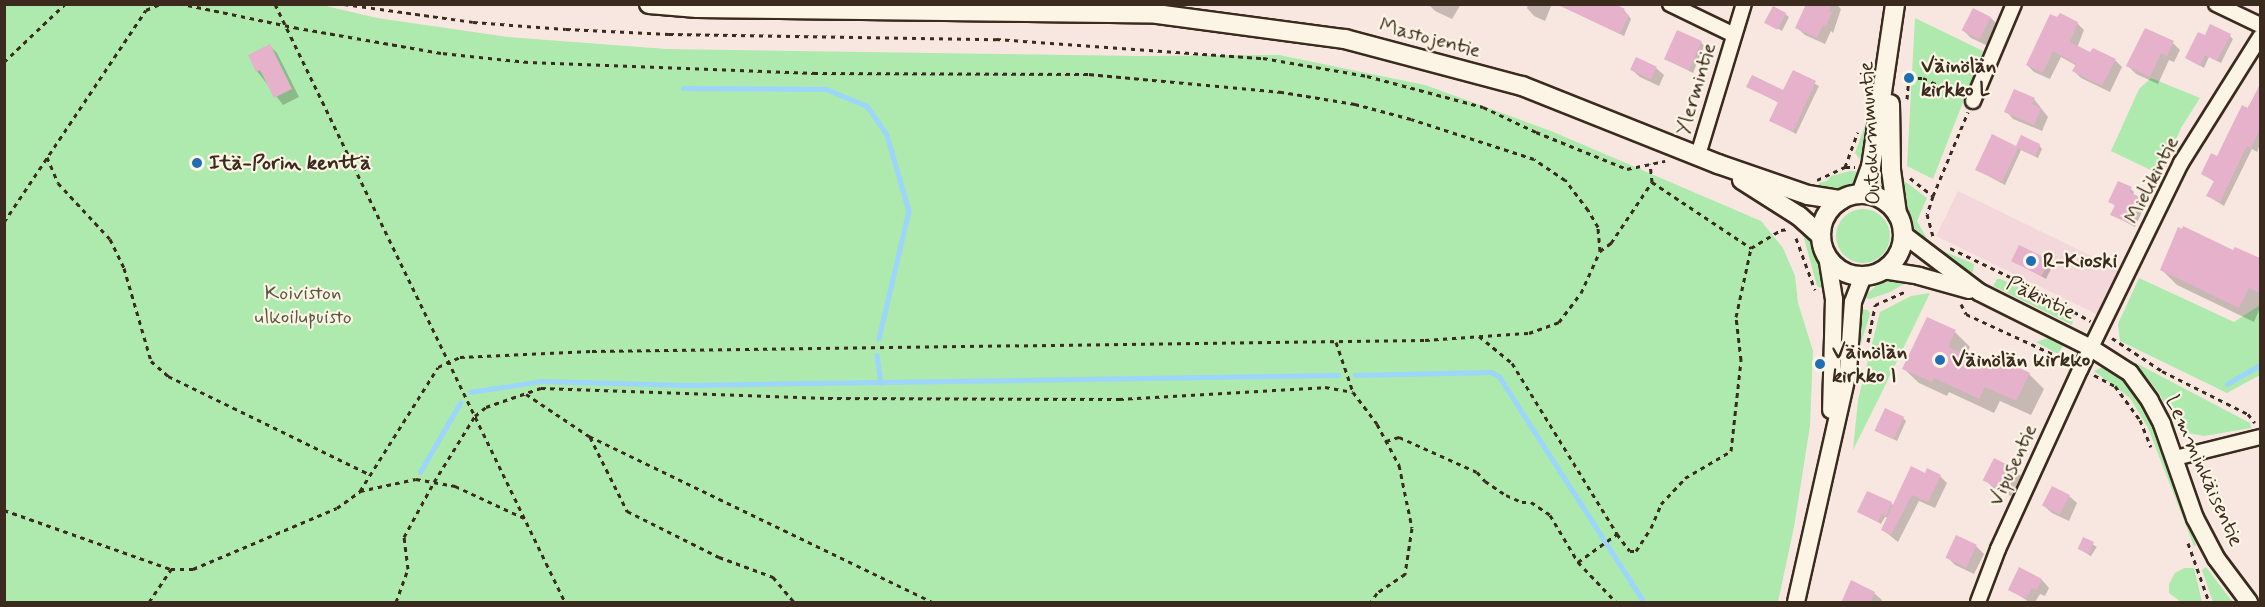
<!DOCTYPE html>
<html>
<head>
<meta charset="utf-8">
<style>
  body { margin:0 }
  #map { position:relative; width:2265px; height:607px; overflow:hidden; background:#f8e7e0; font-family:Mynerve,sans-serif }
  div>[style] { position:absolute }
  .built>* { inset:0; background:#f3d7da; transform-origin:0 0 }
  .green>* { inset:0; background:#aee9ad }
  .round { border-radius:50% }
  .shadow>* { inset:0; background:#0003; transform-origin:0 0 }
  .stream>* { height:4.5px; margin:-2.25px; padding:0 2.25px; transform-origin:2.25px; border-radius:2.25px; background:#9cd6fc }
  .building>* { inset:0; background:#e6b1cb; transform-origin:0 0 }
  .path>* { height:3px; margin-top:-1.5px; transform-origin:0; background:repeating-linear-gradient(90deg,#3b2a1e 0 4.5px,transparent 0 9px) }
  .roads { filter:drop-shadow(2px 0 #3b2a1e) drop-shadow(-2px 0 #3b2a1e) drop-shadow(0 2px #3b2a1e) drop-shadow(0 -2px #3b2a1e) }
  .minor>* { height:14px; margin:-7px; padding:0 7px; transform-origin:7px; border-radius:7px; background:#fcf5e5 }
  .tertiary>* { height:16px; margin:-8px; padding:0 8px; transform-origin:8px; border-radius:8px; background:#fcf5e5 }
  .secondary>* { height:18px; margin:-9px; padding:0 9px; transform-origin:9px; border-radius:9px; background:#fcf5e5 }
  .secondary>.ring { margin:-9px; padding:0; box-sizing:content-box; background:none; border:18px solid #fcf5e5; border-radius:50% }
  .dots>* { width:16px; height:16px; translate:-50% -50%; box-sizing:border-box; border:3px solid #fcf5e5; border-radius:50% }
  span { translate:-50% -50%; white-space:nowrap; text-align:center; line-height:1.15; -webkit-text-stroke:4.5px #fcf5e5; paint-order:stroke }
  .street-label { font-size:21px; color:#3b2a1e }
  .poi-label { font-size:21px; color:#3b2a1e; font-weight:700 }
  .left { translate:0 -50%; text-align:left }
  .park-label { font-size:21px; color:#585a42 }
  .frame { position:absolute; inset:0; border:6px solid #3b2a1e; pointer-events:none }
</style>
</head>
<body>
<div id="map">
  <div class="built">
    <i style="left:1958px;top:191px;width:179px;height:50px;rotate:26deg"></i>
  </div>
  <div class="green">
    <i style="clip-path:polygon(4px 5px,322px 5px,377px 18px,508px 37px,666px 49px,1141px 56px,1279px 55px,1425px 85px,1551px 131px,1761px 221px,1783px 248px,1795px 276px,1798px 303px,1813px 351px,1810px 426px,1794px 527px,1778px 602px,5px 602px)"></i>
    <i style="clip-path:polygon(1915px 18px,1983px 51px,1933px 179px,1907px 166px)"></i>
    <i style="clip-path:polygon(2151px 78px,2200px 98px,2181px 128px,2161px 175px,2111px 151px,2139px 89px)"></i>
    <i style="clip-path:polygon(1870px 112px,1866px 162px,1862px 162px,1855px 153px)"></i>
    <i style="clip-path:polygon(1850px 171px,1862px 172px,1853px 183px,1839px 188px,1818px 187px,1819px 183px,1827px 181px,1831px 176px)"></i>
    <i style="clip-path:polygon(1899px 177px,1927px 198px,1917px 221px,1929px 242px,1928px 246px,1916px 232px,1905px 206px)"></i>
    <i class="round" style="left:1836px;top:209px;width:54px;height:54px"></i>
    <i style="clip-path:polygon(1801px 227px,1811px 237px,1826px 290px,1817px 286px)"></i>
    <i style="clip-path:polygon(1941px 250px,1974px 264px,1972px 276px,1937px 252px)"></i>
    <i style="clip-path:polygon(2139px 278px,2234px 322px,2260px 305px,2260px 375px,2227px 393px,2120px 341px,2118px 324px)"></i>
    <i style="clip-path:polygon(1997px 279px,2001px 279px,2074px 315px,2072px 325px,1993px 286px)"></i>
    <i style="clip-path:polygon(1891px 281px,1909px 281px,1890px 292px,1870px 299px,1862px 298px,1877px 285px)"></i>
    <i style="clip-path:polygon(1930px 293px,1880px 396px,1853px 450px,1858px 400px,1880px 312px,1911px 296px)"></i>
    <i style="clip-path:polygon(1861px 309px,1868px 310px,1870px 314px,1858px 353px,1856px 353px)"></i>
    <i style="clip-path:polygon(2048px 338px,2064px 344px,2058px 354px,2036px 342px)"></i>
    <i style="clip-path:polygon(2134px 362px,2250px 423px,2251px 428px,2204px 436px,2188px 433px,2171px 415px,2159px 393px)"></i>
    <i style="clip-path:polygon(2103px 367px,2115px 372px,2137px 396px,2154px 427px,2196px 545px,2194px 546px,2148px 428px,2130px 398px,2094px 371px)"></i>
    <i style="clip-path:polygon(2206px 567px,2231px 600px,2235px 602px,2213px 602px,2202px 570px)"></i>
    <i style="clip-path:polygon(2184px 568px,2194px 568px,2202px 602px,2181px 602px,2169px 593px,2169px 584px,2175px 573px)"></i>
  </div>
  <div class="shadow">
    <i style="clip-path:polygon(1428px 4px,1461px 4px,1452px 19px,1435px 11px)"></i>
    <i style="clip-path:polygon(1528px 4px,1552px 4px,1545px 21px,1534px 16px,1527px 8px)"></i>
    <i style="clip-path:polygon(1810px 4px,1836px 4px,1841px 9px,1833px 33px,1831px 31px,1825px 44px,1805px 35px,1797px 28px)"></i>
    <i style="clip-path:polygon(1562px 6px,1624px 10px,1631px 19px,1624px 36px)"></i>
    <i style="clip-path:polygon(1785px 14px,1789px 17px,1782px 31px,1767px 22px)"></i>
    <i style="clip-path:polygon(1991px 18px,1998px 25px,1988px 46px,1971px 38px,1964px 31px)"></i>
    <i style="clip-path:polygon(2077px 23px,2084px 30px,2077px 48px,2115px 60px,2122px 67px,2110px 92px,2081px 78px,2074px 71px,2077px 66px,2061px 57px,2050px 79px,2034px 72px,2027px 65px)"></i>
    <i style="clip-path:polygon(2230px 36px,2233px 39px,2221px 63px,2209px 57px,2204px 68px,2187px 58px,2205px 37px)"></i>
    <i style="clip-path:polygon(1701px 42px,1704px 46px,1693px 73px,1668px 60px)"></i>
    <i style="clip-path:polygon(2173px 43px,2180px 50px,2174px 62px,2169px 60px,2158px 84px,2136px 74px,2128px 66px)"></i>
    <i style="clip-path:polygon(269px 45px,277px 53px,299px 97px,283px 105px,257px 71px)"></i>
    <i style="clip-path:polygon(1656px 68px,1664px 75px,1659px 86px,1640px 77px,1632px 70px)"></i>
    <i style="clip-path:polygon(1793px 72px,1819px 86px,1796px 134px,1771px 120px,1779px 103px,1748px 86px,1784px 92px)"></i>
    <i style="clip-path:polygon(2260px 87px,2260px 144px,2257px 152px,2252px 149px,2224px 206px,2208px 196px,2215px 182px,2203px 174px,2218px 158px)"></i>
    <i style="clip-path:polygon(2034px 99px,2048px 117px,2042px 131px,2013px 119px,2006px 111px)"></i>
    <i style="clip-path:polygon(2039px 145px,2042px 149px,2038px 158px,2021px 150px,2005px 185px,1977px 170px,2017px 148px)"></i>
    <i style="clip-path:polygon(2131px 189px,2134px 192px,2133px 195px,2146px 203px,2135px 227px,2112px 214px,2116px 206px,2110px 202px)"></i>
    <i style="clip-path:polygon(2236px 249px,2260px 261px,2260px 308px,2254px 322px,2177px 285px,2162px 270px,2234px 252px)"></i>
    <i style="clip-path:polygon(2013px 261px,2049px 261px,2053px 265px,2046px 279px)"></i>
    <i style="clip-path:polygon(1928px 319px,1955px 332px,1970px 347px,1965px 357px,1986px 367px,2029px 374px,2044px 389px,2031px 415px,2000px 401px,1994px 413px,1949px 392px,1947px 396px,1919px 383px,1904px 369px)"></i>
    <i style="clip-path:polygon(1903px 418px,1906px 421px,1897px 441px,1876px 430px)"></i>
    <i style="clip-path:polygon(2013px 469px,2021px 476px,2011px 496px,1993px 488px,1986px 480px)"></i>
    <i style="clip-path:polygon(1926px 475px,1940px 476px,1947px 483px,1935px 508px,1919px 501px,1898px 542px,1883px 530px,1888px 518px,1885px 517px,1881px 524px,1859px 512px,1891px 503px,1894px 506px)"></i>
    <i style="clip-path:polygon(2069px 496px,2077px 503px,2069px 521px,2052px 513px,2044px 506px)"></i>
    <i style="left:2084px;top:539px;width:15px;height:11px;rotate:32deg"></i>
    <i style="clip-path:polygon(1976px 546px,1984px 554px,1974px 574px,1955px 565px,1947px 557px)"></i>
    <i style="clip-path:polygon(2020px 569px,2042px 580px,2049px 588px,2045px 596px,2040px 594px,2035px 602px,2029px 602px,2010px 589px)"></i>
    <i style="clip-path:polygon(1874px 593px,1882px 600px,1881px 602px,1847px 602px)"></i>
  </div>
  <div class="stream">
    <i style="left:683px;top:88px;width:143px;rotate:0.4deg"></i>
    <i style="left:826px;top:89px;width:44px;rotate:22.5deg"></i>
    <i style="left:867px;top:106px;width:35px;rotate:55deg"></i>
    <i style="left:887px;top:135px;width:79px;rotate:73.9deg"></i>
    <i style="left:909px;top:211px;width:131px;rotate:103.2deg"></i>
    <i style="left:877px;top:355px;width:28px;rotate:82deg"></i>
    <i style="left:1355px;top:375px;width:136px;rotate:-1.3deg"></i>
    <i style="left:1491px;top:372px;width:9px;rotate:27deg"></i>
    <i style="left:1499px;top:376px;width:269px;rotate:57.3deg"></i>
    <i style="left:2227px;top:384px;width:38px;rotate:-30deg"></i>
    <i style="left:470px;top:392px;width:73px;rotate:-8.7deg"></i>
    <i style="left:542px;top:381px;width:144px;rotate:1.6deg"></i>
    <i style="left:686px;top:385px;width:652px;rotate:-0.88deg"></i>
    <i style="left:420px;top:472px;width:80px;rotate:-59.9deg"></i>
  </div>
  <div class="building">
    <i style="clip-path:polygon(1556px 4px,1615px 4px,1625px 9px,1623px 12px,1629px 15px,1620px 34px)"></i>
    <i style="clip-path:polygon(1806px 4px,1832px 4px,1829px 11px,1832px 12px,1826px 26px,1823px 25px,1817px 38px,1795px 28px)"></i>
    <i style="left:1773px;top:6px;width:15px;height:19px;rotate:28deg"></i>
    <i style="left:1973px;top:8px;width:20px;height:25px;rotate:27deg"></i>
    <i style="clip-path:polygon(2060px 13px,2078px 22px,2070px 42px,2090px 52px,2093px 48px,2116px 59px,2102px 86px,2072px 71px,2076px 64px,2053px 51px,2043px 73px,2026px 65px,2050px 14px,2057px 17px)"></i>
    <i style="clip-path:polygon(2210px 24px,2231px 34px,2217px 61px,2205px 55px,2200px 66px,2185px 58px,2198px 32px,2205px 35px)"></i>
    <i style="clip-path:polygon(2145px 28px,2174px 41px,2167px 56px,2161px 53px,2150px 77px,2126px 66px)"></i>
    <i style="left:1677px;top:30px;width:27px;height:32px;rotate:24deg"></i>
    <i style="clip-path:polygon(270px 44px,292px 89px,274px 98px,260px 70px,256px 72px,248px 55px)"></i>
    <i style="left:1636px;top:57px;width:23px;height:14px;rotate:25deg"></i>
    <i style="clip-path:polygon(1793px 70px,1816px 81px,1793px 132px,1769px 121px,1778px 102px,1746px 87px,1752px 75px,1783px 90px)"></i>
    <i style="clip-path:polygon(2260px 84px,2260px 129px,2251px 148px,2247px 146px,2220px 202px,2206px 196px,2214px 181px,2201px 174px,2211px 153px,2217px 156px,2242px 105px,2248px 108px)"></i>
    <i style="clip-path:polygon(2014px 89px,2035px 98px,2032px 104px,2041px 108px,2034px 125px,2004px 112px)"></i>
    <i style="clip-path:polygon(1992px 134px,2016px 146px,2021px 135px,2040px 144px,2035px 156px,2018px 148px,2002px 182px,1975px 170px)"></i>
    <i style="clip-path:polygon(2118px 181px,2132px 187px,2129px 192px,2144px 199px,2131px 224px,2110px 215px,2115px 205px,2108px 202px)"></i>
    <i style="clip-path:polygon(2183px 226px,2233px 250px,2235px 247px,2260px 258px,2260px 293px,2249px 288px,2239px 308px,2160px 270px,2178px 227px,2182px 229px)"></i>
    <i style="left:2019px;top:245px;width:34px;height:18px;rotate:26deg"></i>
    <i style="clip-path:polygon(1927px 317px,1956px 330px,1948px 347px,1985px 365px,1991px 354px,2030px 373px,2016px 401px,1985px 387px,1979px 399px,1934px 378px,1932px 382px,1902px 369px)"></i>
    <i style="left:1885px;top:408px;width:21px;height:25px;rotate:25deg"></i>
    <i style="left:1994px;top:458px;width:22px;height:25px;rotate:27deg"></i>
    <i style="clip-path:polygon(1911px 466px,1925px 473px,1927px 468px,1941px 475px,1928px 502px,1912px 495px,1891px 535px,1881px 530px)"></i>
    <i style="left:2052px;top:486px;width:20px;height:22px;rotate:27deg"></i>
    <i style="clip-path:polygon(1867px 491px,1892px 502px,1886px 516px,1882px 514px,1878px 522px,1857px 512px)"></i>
    <i style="left:1956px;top:535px;width:23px;height:25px;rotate:25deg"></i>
    <i style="left:2083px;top:537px;width:12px;height:13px;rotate:24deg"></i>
    <i style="clip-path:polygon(2019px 567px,2042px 579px,2037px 590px,2032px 588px,2026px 599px,2008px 590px)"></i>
    <i style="clip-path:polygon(1851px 580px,1875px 592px,1870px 603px,1841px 603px)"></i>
  </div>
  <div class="path">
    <i style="left:275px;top:4px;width:665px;rotate:64.13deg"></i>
    <i style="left:344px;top:4px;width:130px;rotate:7.9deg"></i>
    <i style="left:473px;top:22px;width:93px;rotate:4.3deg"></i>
    <i style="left:566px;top:29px;width:103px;rotate:2.8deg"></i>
    <i style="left:669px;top:34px;width:327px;rotate:0.9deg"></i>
    <i style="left:996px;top:39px;width:268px;rotate:4.1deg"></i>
    <i style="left:1263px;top:58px;width:106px;rotate:9.8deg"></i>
    <i style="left:1367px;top:76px;width:120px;rotate:15deg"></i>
    <i style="left:1483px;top:107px;width:59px;rotate:25.3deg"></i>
    <i style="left:1536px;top:132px;width:98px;rotate:22.1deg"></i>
    <i style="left:1627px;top:169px;width:39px;rotate:-12deg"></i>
    <i style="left:4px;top:62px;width:84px;rotate:-43.6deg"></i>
    <i style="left:1907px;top:99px;width:21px;rotate:-85deg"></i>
    <i style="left:1909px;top:78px;width:14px"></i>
    <i style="left:1923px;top:78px;width:43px;rotate:24.8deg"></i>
    <i style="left:47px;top:157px;width:28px;rotate:67deg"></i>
    <i style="left:58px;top:183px;width:76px;rotate:47.1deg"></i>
    <i style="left:110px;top:239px;width:32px;rotate:64deg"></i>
    <i style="left:124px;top:268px;width:97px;rotate:73.8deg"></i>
    <i style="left:151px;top:361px;width:23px;rotate:41deg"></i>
    <i style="left:168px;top:376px;width:226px;rotate:26deg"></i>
    <i style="left:1845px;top:167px;width:10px"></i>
    <i style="left:1910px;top:178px;width:29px;rotate:38deg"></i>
    <i style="left:1933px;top:196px;width:19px;rotate:108deg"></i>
    <i style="left:1927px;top:214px;width:23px;rotate:75deg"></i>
    <i style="left:1817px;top:180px;width:31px;rotate:-25deg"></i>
    <i style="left:1845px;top:167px;width:37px;rotate:-70deg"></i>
    <i style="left:1652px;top:182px;width:119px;rotate:33.7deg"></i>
    <i style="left:1933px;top:196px;width:91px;rotate:-67.4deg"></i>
    <i style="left:4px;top:222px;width:255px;rotate:-56.2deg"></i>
    <i style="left:146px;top:10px;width:15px;rotate:-23deg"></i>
    <i style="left:1796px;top:238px;width:55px;rotate:69.9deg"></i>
    <i style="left:1950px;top:248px;width:85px;rotate:25.7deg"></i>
    <i style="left:2027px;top:285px;width:73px;rotate:29.7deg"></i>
    <i style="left:1600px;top:251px;width:14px;rotate:-36deg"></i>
    <i style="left:1611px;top:243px;width:73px;rotate:-56.1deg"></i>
    <i style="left:1652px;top:182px;width:18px;rotate:-96deg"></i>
    <i style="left:1961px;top:304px;width:11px;rotate:63deg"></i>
    <i style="left:1966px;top:314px;width:115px;rotate:24.8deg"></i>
    <i style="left:1479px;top:336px;width:43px;rotate:39.3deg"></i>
    <i style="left:1512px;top:363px;width:201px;rotate:58.4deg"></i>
    <i style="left:1617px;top:534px;width:21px;rotate:53deg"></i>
    <i style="left:1630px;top:551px;width:6px"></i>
    <i style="left:1636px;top:551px;width:27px;rotate:-57deg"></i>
    <i style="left:1651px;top:528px;width:26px;rotate:-67deg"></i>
    <i style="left:1661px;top:504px;width:35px;rotate:-47deg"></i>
    <i style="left:1685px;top:478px;width:53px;rotate:-30.4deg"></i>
    <i style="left:1731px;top:451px;width:92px;rotate:-83.7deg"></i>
    <i style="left:1741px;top:360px;width:43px;rotate:-96.6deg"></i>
    <i style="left:1736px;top:317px;width:71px;rotate:-77.7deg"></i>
    <i style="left:1751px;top:248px;width:35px;rotate:-31deg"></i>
    <i style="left:1781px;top:230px;width:8px;rotate:-7deg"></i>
    <i style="left:2112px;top:338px;width:60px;rotate:33.4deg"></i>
    <i style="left:2162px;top:371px;width:96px;rotate:26.6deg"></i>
    <i style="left:2248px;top:414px;width:11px;rotate:52deg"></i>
    <i style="left:1336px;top:342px;width:53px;rotate:71.2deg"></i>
    <i style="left:1353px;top:392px;width:40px;rotate:53deg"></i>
    <i style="left:1377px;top:424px;width:47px;rotate:61.8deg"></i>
    <i style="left:1399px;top:465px;width:64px;rotate:78.3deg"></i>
    <i style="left:1412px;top:528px;width:47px;rotate:98.7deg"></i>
    <i style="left:1405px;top:574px;width:34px;rotate:146deg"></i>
    <i style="left:1377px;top:593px;width:11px;rotate:124deg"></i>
    <i style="left:1868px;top:342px;width:38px;rotate:-79deg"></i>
    <i style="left:1875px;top:305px;width:34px;rotate:-24deg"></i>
    <i style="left:2094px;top:375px;width:24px;rotate:28deg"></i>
    <i style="left:2115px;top:386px;width:42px;rotate:53.7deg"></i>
    <i style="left:2140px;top:420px;width:29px;rotate:68deg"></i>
    <i style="left:526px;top:394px;width:76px;rotate:33.7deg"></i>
    <i style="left:589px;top:436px;width:382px;rotate:25.8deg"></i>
    <i style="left:590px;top:437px;width:83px;rotate:63.4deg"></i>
    <i style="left:627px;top:511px;width:103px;rotate:26.6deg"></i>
    <i style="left:719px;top:557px;width:58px;rotate:20.3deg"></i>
    <i style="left:773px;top:577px;width:33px;rotate:50deg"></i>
    <i style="left:1386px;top:441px;width:14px;rotate:-17deg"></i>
    <i style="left:1399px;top:437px;width:85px;rotate:24.2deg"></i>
    <i style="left:1477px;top:472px;width:12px;rotate:48deg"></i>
    <i style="left:1485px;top:481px;width:25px;rotate:34deg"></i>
    <i style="left:1506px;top:495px;width:17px;rotate:24deg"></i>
    <i style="left:1522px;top:502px;width:9px"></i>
    <i style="left:1531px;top:502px;width:23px;rotate:34deg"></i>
    <i style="left:1550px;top:515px;width:55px;rotate:59.2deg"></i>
    <i style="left:1578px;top:562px;width:55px;rotate:46.5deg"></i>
    <i style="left:360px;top:491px;width:57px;rotate:-12.1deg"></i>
    <i style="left:416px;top:479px;width:40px;rotate:10deg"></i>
    <i style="left:455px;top:486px;width:76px;rotate:24.9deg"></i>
    <i style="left:4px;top:510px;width:177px;rotate:19.5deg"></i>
    <i style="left:171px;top:569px;width:22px"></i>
    <i style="left:193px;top:569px;width:156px;rotate:-23deg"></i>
    <i style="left:337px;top:508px;width:29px;rotate:-36deg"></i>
    <i style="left:360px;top:491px;width:146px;rotate:-57.8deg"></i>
    <i style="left:438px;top:367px;width:24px;rotate:-24deg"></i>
    <i style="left:460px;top:357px;width:132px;rotate:-2.6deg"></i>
    <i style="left:592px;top:351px;width:833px;rotate:-0.76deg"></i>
    <i style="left:1425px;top:340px;width:104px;rotate:-3.9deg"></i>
    <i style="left:1529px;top:333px;width:32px;rotate:-20deg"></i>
    <i style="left:1559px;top:322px;width:36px;rotate:-53deg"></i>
    <i style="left:1581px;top:293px;width:46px;rotate:-65.7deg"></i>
    <i style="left:1600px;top:251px;width:24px;rotate:-95deg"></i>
    <i style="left:1598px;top:227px;width:20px;rotate:-120deg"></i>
    <i style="left:1588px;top:210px;width:38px;rotate:-127deg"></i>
    <i style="left:1565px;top:180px;width:37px;rotate:-146deg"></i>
    <i style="left:1534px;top:159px;width:129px;rotate:-162deg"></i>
    <i style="left:1411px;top:119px;width:58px;rotate:-165deg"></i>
    <i style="left:1355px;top:104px;width:74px;rotate:-170.7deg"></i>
    <i style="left:1282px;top:92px;width:195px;rotate:-174.7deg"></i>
    <i style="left:1088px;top:74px;width:272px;rotate:-179.8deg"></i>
    <i style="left:816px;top:73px;width:288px;rotate:-177.8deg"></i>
    <i style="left:528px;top:62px;width:87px;rotate:-174.1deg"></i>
    <i style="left:441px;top:53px;width:145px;rotate:-170.1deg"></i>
    <i style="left:298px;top:28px;width:118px;rotate:-168.3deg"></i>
    <i style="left:2188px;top:543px;width:63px;rotate:70.4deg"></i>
    <i style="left:1578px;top:562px;width:48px;rotate:-35.7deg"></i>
    <i style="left:149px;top:602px;width:40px;rotate:-56deg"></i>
    <i style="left:396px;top:602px;width:35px;rotate:-70deg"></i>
    <i style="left:408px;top:569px;width:32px;rotate:-97deg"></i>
    <i style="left:404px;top:537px;width:63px;rotate:-61.4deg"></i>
    <i style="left:434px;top:482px;width:78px;rotate:-58.2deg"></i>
    <i style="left:475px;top:416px;width:14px;rotate:-39deg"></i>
    <i style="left:486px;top:407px;width:58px;rotate:-19.1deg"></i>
    <i style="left:541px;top:388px;width:287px;rotate:2deg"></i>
    <i style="left:828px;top:398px;width:291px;rotate:0.2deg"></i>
    <i style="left:1119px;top:399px;width:206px;rotate:-3.3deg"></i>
    <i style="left:1325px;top:387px;width:28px;rotate:10deg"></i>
  </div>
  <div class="roads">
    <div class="minor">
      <i style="left:1670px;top:4px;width:71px;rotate:25.8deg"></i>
      <i style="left:2216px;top:4px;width:49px;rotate:25.5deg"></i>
      <i style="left:1973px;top:101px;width:105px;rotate:-67.1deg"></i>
      <i style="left:1698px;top:155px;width:158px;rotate:-73.1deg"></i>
      <i style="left:2175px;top:458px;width:88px;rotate:-13.9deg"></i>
      <i style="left:1978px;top:602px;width:57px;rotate:-69.3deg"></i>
      <i style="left:1998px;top:549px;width:199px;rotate:-65.4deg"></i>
      <i style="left:2081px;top:368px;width:228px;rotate:-64deg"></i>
      <i style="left:2181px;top:163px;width:149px;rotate:-57.9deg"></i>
    </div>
    <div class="tertiary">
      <i style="left:1903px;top:234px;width:96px;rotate:37.3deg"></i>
      <i style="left:1979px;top:292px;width:125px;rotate:26.6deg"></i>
      <i style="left:2091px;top:348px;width:46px;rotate:32.7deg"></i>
      <i style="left:2130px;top:373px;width:34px;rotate:54deg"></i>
      <i style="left:2150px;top:401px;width:26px;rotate:62deg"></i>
      <i style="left:2162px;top:424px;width:100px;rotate:70.7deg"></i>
      <i style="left:2195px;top:518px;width:45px;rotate:62.3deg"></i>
      <i style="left:2216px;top:558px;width:55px;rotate:53.1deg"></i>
      <i style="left:1827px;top:256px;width:44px;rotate:80.8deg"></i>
      <i style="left:1834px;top:299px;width:111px;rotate:91.5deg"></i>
      <i style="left:1883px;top:270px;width:36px;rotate:9deg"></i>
      <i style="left:1919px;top:276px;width:52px;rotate:15.6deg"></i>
      <i style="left:1796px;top:602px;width:237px;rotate:-77.3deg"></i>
      <i style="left:1848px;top:371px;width:69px;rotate:-85.9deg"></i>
      <i style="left:1853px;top:302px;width:28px;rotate:-69deg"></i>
    </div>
    <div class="secondary">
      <i style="left:649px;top:4px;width:48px;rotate:4.8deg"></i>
      <i style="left:697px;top:8px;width:460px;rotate:0.7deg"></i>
      <i style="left:1157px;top:14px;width:190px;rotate:7.6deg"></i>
      <i style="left:1345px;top:39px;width:183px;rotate:14.9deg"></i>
      <i style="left:1522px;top:86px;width:211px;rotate:21.7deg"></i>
      <i style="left:1718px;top:164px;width:95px;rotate:19deg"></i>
      <i style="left:1808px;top:195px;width:33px;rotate:9deg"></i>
      <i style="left:1890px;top:104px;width:66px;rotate:89.1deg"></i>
      <i style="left:1891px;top:170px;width:44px;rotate:82.2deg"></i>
      <i style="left:1742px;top:180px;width:67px;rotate:32.3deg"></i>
      <i style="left:1799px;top:216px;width:30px;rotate:42deg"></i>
      <i style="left:1861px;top:194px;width:29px;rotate:-70deg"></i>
      <i style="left:1871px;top:167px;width:165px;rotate:-81.6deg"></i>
      <i class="ring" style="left:1821px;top:194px;width:64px;height:64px"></i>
    </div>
  </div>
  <div class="dots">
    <i style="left:1909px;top:78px;background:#1f6fb2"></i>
    <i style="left:197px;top:163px;background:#1f6fb2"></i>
    <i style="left:2031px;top:261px;background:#1f6fb2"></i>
    <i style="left:1940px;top:360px;background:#1f6fb2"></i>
    <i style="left:1820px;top:364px;background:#1f6fb2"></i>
  </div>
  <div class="street-label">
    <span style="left:1430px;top:38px;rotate:15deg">Mastojentie</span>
    <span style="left:1696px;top:89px;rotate:-73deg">Ylermintie</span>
    <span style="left:1870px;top:133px;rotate:-93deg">Outokummuntie</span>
    <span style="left:2152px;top:180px;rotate:-63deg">Mielikintie</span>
    <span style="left:2041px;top:298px;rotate:26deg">Päkintie</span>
    <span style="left:2013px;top:465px;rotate:-65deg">Vipusentie</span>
    <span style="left:2204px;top:471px;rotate:66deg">Lemminkäisentie</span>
  </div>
  <div class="poi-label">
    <span class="left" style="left:1921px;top:78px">Väinölän<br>kirkko L</span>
    <span class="left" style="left:209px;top:163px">Itä-Porin kenttä</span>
    <span class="left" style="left:2043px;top:261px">R-Kioski</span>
    <span class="left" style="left:1832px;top:364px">Väinölän<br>kirkko I</span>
    <span class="left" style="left:1952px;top:360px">Väinölän kirkko</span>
  </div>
  <div class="park-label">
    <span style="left:303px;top:305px">Koiviston<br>ulkoilupuisto</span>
  </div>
  <div class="frame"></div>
</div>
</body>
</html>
